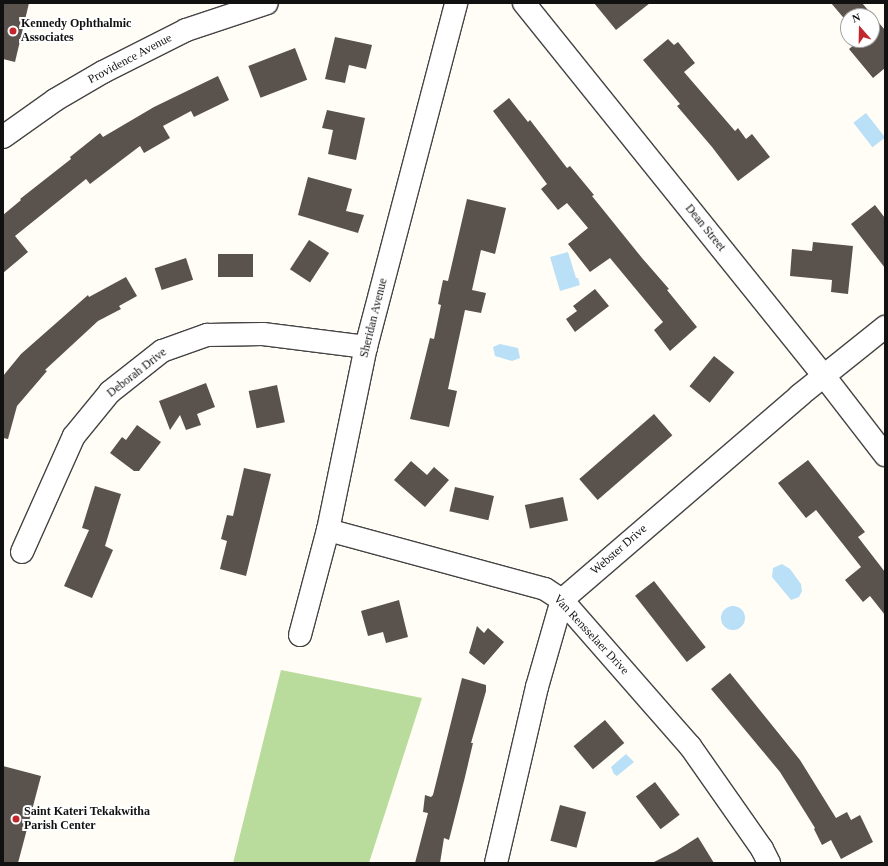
<!DOCTYPE html>
<html>
<head>
<meta charset="utf-8">
<style>
  body { margin:0 }
  #map { position:relative; width:888px; height:866px; overflow:hidden; background:#fffdf5; font-family:Georgia,serif }
  div>[style] { position:absolute }
  .forest>* { inset:0; background:#b9dc9c }
  .water>* { inset:0; background:#b9e0f7; transform-origin:0 0 }
  .round { border-radius:50% }
  .building>* { inset:0; background:#5a524d; transform-origin:0 0 }
  .roads { filter:drop-shadow(1px 0 #444) drop-shadow(-1px 0 #444) drop-shadow(0 1px #444) drop-shadow(0 -1px #444) }
  .minor>* { height:22px; margin:-11px; padding:0 11px; transform-origin:11px; border-radius:11px; background:#fff }
  .dots>* { width:11px; height:11px; translate:-50% -50%; box-sizing:border-box; border:2px solid #fff; border-radius:50% }
  span { translate:-50% -50%; white-space:nowrap; text-align:center; line-height:1.15; -webkit-text-stroke:4px #fff; paint-order:stroke }
  .poi-label { font-size:12px; color:#111; font-weight:700 }
  .left { translate:0 -50%; text-align:left }
  .street-label { font-size:12px; color:#111 }
  .frame { position:absolute; inset:0; border:4px solid #111; pointer-events:none }
  .north { position:absolute; left:840px; top:8px; width:40px; height:40px; box-sizing:border-box; background:#fff; border:1px solid #a0a0a0; border-radius:50%; rotate:340deg; font-size:11px; font-weight:700; line-height:16px; text-align:center; color:#111 }
  .north::after { content:''; display:block; margin:auto; width:14px; height:18px; background:#c4262e; clip-path:polygon(50% 0,100% 100%,50% 72%,0 100%) }
</style>
</head>
<body>
<div id="map">
  <div class="forest">
    <i style="clip-path:polygon(281px 670px,422px 698px,369px 863px,233px 863px)"></i>
  </div>
  <div class="water">
    <i style="left:866px;top:113px;width:31px;height:16px;rotate:52deg"></i>
    <i style="clip-path:polygon(568px 252px,576px 278px,578px 278px,580px 285px,560px 291px,550px 257px)"></i>
    <i style="clip-path:polygon(500px 344px,518px 348px,520px 358px,512px 361px,495px 356px,493px 347px)"></i>
    <i style="clip-path:polygon(782px 564px,790px 569px,801px 584px,802px 591px,799px 597px,791px 600px,772px 577px,773px 568px)"></i>
    <i class="round" style="left:721px;top:606px;width:24px;height:24px"></i>
    <i style="clip-path:polygon(626px 754px,634px 762px,617px 776px,614px 774px,611px 767px)"></i>
  </div>
  <div class="building">
    <i style="clip-path:polygon(3px 3px,29px 3px,15px 62px,3px 59px)"></i>
    <i style="clip-path:polygon(594px 3px,650px 3px,616px 30px)"></i>
    <i style="clip-path:polygon(831px 3px,862px 3px,885px 30px,885px 68px,873px 78px,849px 49px,860px 40px,872px 40px,872px 16px,848px 16px,848px 23px)"></i>
    <i style="clip-path:polygon(335px 37px,372px 45px,366px 69px,349px 65px,345px 83px,325px 79px)"></i>
    <i style="clip-path:polygon(668px 39px,674px 45px,678px 42px,695px 63px,684px 72px,735px 131px,738px 128px,746px 139px,752px 134px,770px 157px,738px 181px,712px 147px,677px 106px,680px 104px,643px 60px)"></i>
    <i style="left:295px;top:48px;width:34px;height:50px;rotate:69deg"></i>
    <i style="clip-path:polygon(218px 76px,229px 100px,194px 117px,191px 111px,163px 126px,170px 138px,144px 153px,140px 146px,90px 184px,86px 179px,15px 236px,28px 252px,3px 273px,3px 215px,21px 200px,20px 199px,71px 159px,70px 157px,100px 133px,103px 137px,154px 107px)"></i>
    <i style="clip-path:polygon(509px 98px,528px 122px,530px 120px,567px 168px,570px 166px,594px 195px,592px 196px,642px 258px,669px 289px,667px 290px,697px 327px,670px 351px,654px 330px,663px 322px,610px 258px,590px 272px,568px 244px,588px 228px,567px 203px,558px 210px,541px 189px,547px 184px,493px 111px)"></i>
    <i style="clip-path:polygon(327px 110px,365px 118px,356px 160px,328px 154px,333px 130px,322px 128px)"></i>
    <i style="clip-path:polygon(308px 177px,352px 189px,346px 211px,364px 215px,358px 233px,298px 215px)"></i>
    <i style="clip-path:polygon(467px 199px,506px 208px,495px 254px,481px 250px,472px 290px,486px 293px,481px 313px,465px 310px,448px 389px,457px 391px,449px 427px,410px 419px,430px 338px,434px 339px,441px 305px,438px 304px,443px 280px,448px 281px)"></i>
    <i style="clip-path:polygon(875px 205px,885px 218px,885px 268px,851px 224px)"></i>
    <i style="left:309px;top:240px;width:24px;height:35px;rotate:33deg"></i>
    <i style="clip-path:polygon(813px 242px,853px 246px,848px 294px,831px 292px,832px 280px,790px 276px,792px 249px,812px 251px)"></i>
    <i style="left:218px;top:254px;width:35px;height:23px"></i>
    <i style="left:186px;top:258px;width:23px;height:33px;rotate:72deg"></i>
    <i style="clip-path:polygon(126px 277px,137px 296px,119px 306px,121px 309px,98px 321px,45px 370px,47px 371px,17px 406px,8px 439px,3px 438px,3px 376px,21px 354px,88px 295px,89px 297px)"></i>
    <i style="clip-path:polygon(595px 289px,609px 306px,575px 332px,566px 319px,577px 311px,573px 306px)"></i>
    <i style="left:714px;top:356px;width:26px;height:39px;rotate:39deg"></i>
    <i style="clip-path:polygon(206px 383px,215px 407px,197px 414px,201px 425px,186px 430px,180px 415px,170px 430px,159px 401px)"></i>
    <i style="left:277px;top:385px;width:38px;height:29px;rotate:78deg"></i>
    <i style="left:654px;top:414px;width:28px;height:99px;rotate:49deg"></i>
    <i style="clip-path:polygon(137px 425px,161px 442px,139px 471px,134px 471px,110px 453px,122px 437px,126px 440px)"></i>
    <i style="clip-path:polygon(808px 460px,865px 532px,858px 537px,885px 572px,885px 615px,870px 596px,863px 602px,845px 580px,861px 567px,816px 510px,806px 518px,778px 483px)"></i>
    <i style="clip-path:polygon(411px 461px,427px 475px,434px 467px,449px 480px,425px 507px,394px 480px)"></i>
    <i style="clip-path:polygon(244px 468px,271px 474px,246px 576px,220px 569px,227px 541px,221px 539px,227px 515px,233px 516px)"></i>
    <i style="clip-path:polygon(95px 486px,121px 494px,105px 546px,113px 550px,92px 598px,64px 586px,89px 530px,82px 528px)"></i>
    <i style="left:455px;top:487px;width:40px;height:25px;rotate:13deg"></i>
    <i style="left:563px;top:497px;width:24px;height:39px;rotate:78deg"></i>
    <i style="left:654px;top:581px;width:84px;height:24px;rotate:52deg"></i>
    <i style="clip-path:polygon(399px 600px,408px 637px,386px 643px,383px 632px,368px 636px,361px 611px)"></i>
    <i style="clip-path:polygon(477px 626px,484px 633px,488px 628px,504px 642px,484px 665px,469px 653px)"></i>
    <i style="clip-path:polygon(730px 673px,800px 760px,836px 818px,847px 812px,851px 820px,860px 815px,873px 842px,841px 859px,831px 840px,822px 845px,814px 829px,815px 828px,780px 772px,711px 689px)"></i>
    <i style="clip-path:polygon(462px 678px,486px 685px,486px 691px,471px 743px,473px 743px,465px 777px,449px 840px,444px 838px,440px 863px,415px 863px,428px 813px,423px 812px,425px 795px,431px 797px,433px 795px)"></i>
    <i style="left:605px;top:720px;width:30px;height:41px;rotate:50deg"></i>
    <i style="clip-path:polygon(3px 766px,41px 776px,18px 863px,3px 863px)"></i>
    <i style="left:655px;top:782px;width:41px;height:24px;rotate:53deg"></i>
    <i style="left:560px;top:805px;width:27px;height:37px;rotate:15deg"></i>
    <i style="clip-path:polygon(698px 837px,714px 863px,652px 863px,676px 851px)"></i>
  </div>
  <div class="roads">
    <div class="minor">
      <i style="left:524px;top:3px;width:479px;rotate:51.2deg"></i>
      <i style="left:824px;top:376px;width:100px;rotate:52.3deg"></i>
      <i style="left:3px;top:137px;width:64px;rotate:-35.4deg"></i>
      <i style="left:55px;top:100px;width:56px;rotate:-30.3deg"></i>
      <i style="left:103px;top:72px;width:93px;rotate:-26.8deg"></i>
      <i style="left:186px;top:30px;width:85px;rotate:-18.4deg"></i>
      <i style="left:328px;top:530px;width:225px;rotate:15.2deg"></i>
      <i style="left:545px;top:589px;width:20px;rotate:33deg"></i>
      <i style="left:562px;top:600px;width:194px;rotate:48.8deg"></i>
      <i style="left:690px;top:746px;width:126px;rotate:55deg"></i>
      <i style="left:762px;top:849px;width:16px;rotate:63deg"></i>
      <i style="left:22px;top:552px;width:127px;rotate:-65.9deg"></i>
      <i style="left:74px;top:436px;width:57px;rotate:-50.7deg"></i>
      <i style="left:110px;top:392px;width:66px;rotate:-38.3deg"></i>
      <i style="left:162px;top:351px;width:48px;rotate:-19.6deg"></i>
      <i style="left:207px;top:335px;width:56px;rotate:-1deg"></i>
      <i style="left:263px;top:334px;width:104px;rotate:7.2deg"></i>
      <i style="left:300px;top:635px;width:109px;rotate:-75.1deg"></i>
      <i style="left:328px;top:530px;width:187px;rotate:-78.3deg"></i>
      <i style="left:366px;top:347px;width:356px;rotate:-75.3deg"></i>
      <i style="left:496px;top:863px;width:181px;rotate:-76.9deg"></i>
      <i style="left:537px;top:687px;width:91px;rotate:-74deg"></i>
      <i style="left:562px;top:600px;width:314px;rotate:-40.7deg"></i>
      <i style="left:800px;top:395px;width:109px;rotate:-38.7deg"></i>
    </div>
  </div>
  <div class="dots">
    <i style="left:13px;top:31px;background:#c4262e"></i>
    <i style="left:16px;top:819px;background:#c4262e"></i>
  </div>
  <div class="poi-label">
    <span class="left" style="left:21px;top:31px">Kennedy Ophthalmic<br>Associates</span>
    <span class="left" style="left:24px;top:819px">Saint Kateri Tekakwitha<br>Parish Center</span>
  </div>
  <div class="street-label">
    <span style="left:130px;top:59px;rotate:-28deg">Providence Avenue</span>
    <span style="left:705px;top:228px;rotate:51deg">Dean Street</span>
    <span style="left:374px;top:318px;rotate:-76deg">Sheridan Avenue</span>
    <span style="left:137px;top:373px;rotate:-38deg">Deborah Drive</span>
    <span style="left:619px;top:550px;rotate:-41deg">Webster Drive</span>
    <span style="left:591px;top:635px;rotate:47deg">Van Rensselaer Drive</span>
  </div>
  <div class="frame"></div>
  <div class="north">N</div>
</div>
</body>
</html>
